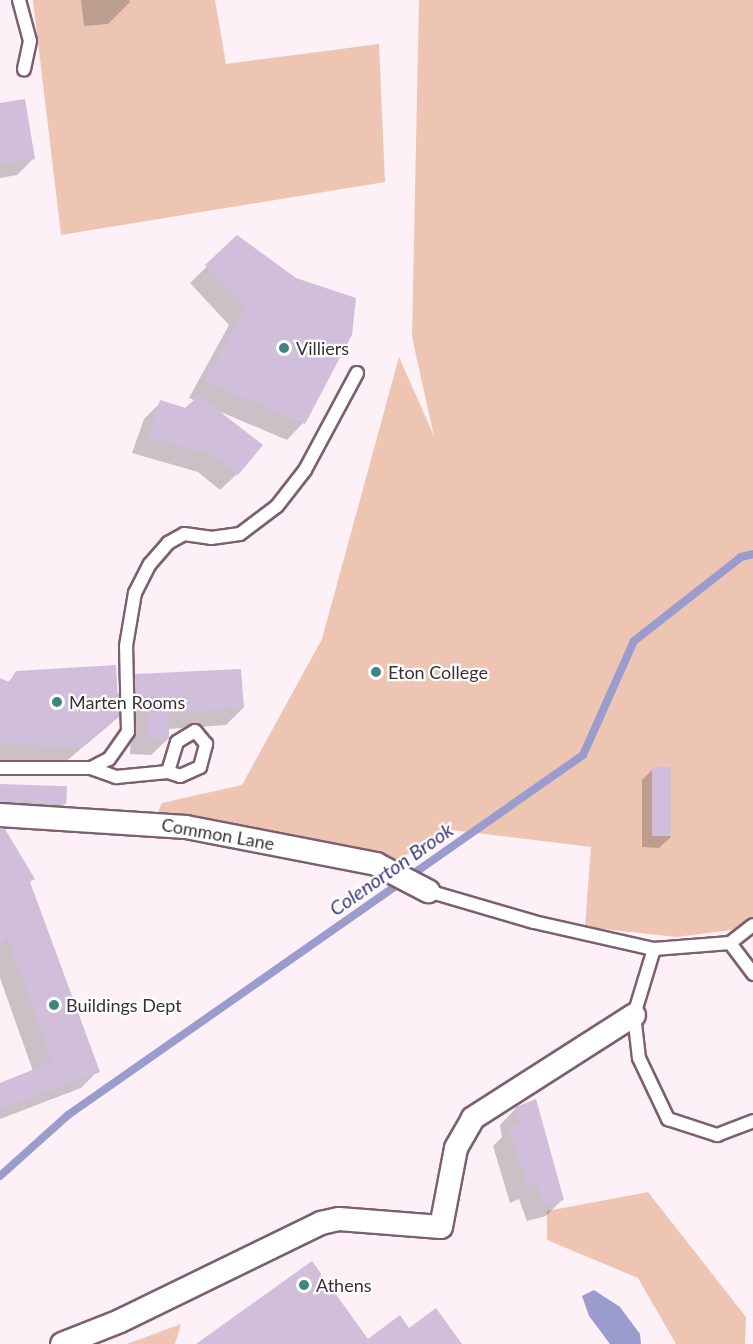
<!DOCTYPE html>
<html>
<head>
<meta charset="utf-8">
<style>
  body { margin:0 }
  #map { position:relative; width:753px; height:1344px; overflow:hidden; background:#fef0f7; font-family:Lato,sans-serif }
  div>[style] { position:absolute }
  .green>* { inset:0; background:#edc5b2 }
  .water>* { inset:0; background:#9a9ccd }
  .shadow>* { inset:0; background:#0003 }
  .stream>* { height:8px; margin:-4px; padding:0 4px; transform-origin:4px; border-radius:4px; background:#9a9ccd }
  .building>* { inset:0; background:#d0beda; transform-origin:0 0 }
  .roads { filter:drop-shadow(2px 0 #7d6070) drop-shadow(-2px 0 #7d6070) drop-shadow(0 2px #7d6070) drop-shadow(0 -2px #7d6070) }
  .service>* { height:12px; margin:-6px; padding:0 6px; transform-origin:6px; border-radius:6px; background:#fff }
  .minor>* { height:22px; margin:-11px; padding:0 11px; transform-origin:11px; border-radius:11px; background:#fff }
  .dots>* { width:16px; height:16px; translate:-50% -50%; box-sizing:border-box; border:3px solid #fff; border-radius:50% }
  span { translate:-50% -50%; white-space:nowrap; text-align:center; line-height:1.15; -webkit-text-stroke:4.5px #fff; paint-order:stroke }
  .poi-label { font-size:18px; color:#3c2f36 }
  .left { translate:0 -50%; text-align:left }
  .street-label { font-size:18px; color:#3c2f36 }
  .water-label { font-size:20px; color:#3c3a77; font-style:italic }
</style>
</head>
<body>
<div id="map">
  <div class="green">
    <i style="clip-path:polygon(33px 0,215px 0,226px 64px,379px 44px,385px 182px,61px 235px)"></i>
    <i style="clip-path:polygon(419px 0,753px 0,753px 918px,732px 930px,676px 937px,585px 927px,591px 847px,452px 830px,395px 861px,157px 814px,162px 803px,242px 785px,322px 639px,399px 357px,434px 436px,412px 337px)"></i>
    <i style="clip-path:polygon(648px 1192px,746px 1317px,745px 1344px,676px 1344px,638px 1278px,547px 1240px,547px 1211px)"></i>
    <i style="clip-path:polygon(181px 1324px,175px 1344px,127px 1344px)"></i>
  </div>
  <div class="water">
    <i style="clip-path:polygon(594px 1290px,620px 1307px,640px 1334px,641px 1344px,610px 1344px,589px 1316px,582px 1296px)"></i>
  </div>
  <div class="shadow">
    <i style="clip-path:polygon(81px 0,129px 0,130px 2px,108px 24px,84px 26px)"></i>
    <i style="clip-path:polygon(0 105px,34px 158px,17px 175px,0 178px)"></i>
    <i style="clip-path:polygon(237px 237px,350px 335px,303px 423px,287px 440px,216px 410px,237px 474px,220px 490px,198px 472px,132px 453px,144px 419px,161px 402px,184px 409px,194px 400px,189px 398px,229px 325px,190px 283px)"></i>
    <i style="clip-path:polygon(17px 673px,117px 695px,136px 676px,243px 708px,226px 725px,168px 729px,168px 739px,151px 755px,130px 754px,132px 706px,64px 763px,3px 760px,0 763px,0 679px,7px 683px)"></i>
    <i style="clip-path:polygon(653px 769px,671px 837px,659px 848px,642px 847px,642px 780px)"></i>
    <i style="clip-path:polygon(0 785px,65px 805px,49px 821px,0 819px)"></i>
    <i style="clip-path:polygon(0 837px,28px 883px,98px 1071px,81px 1088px,0 1119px,0 1084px,33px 1071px,0 978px)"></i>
    <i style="clip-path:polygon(516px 1108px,563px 1199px,546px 1216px,527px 1221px,519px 1199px,510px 1203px,493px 1146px,502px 1137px,500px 1125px)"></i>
  </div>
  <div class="stream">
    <i style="left:0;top:1176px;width:91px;rotate:-41.9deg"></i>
    <i style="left:68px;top:1115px;width:628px;rotate:-34.95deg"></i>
    <i style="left:583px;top:755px;width:125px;rotate:-65.9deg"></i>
    <i style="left:634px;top:641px;width:136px;rotate:-38.1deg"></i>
    <i style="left:741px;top:557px;width:12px;rotate:-14deg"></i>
  </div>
  <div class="building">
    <i style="clip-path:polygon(25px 99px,35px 159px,0 165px,0 103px)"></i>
    <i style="clip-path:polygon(237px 235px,296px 278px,356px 298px,352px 335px,305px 424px,204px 381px,245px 308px,205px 265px)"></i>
    <i style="clip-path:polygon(197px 394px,263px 445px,238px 475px,215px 456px,148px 437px,160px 400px,189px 409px)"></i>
    <i style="clip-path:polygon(116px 665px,119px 715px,81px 747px,0 744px,0 678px,9px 682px,16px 671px)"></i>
    <i style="clip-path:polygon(241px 669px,244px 708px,169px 714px,169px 739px,146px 737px,148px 691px,136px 701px,135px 674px)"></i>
    <i style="left:652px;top:767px;width:19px;height:69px"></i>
    <i style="left:0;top:784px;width:67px;height:18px;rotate:2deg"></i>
    <i style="clip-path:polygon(0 829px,5px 829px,35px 879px,30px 882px,100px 1072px,0 1110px,0 1083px,52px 1062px,7px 936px,0 944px)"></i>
    <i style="clip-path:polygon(536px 1099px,564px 1200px,544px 1205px,536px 1183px,527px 1187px,509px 1128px,519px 1123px,516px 1107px)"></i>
    <i style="clip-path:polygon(312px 1261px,368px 1339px,400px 1315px,409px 1328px,436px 1308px,462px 1344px,196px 1344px)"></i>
  </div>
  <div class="roads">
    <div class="service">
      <i style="left:19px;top:0;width:42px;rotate:75deg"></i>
      <i style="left:30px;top:41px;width:29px;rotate:102deg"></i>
      <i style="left:0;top:768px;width:91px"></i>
      <i style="left:91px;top:768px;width:20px;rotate:-27deg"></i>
      <i style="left:109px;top:759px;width:33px;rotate:-55deg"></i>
      <i style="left:128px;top:732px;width:86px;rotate:-91.3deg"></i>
      <i style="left:126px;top:646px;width:54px;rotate:-80.4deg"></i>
      <i style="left:135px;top:593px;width:33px;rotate:-63deg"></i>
      <i style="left:150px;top:564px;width:28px;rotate:-49deg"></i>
      <i style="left:168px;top:543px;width:18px;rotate:-29deg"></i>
      <i style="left:184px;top:534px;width:27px;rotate:8deg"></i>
      <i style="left:211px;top:538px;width:29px;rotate:-8deg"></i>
      <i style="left:240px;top:534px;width:46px;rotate:-37.1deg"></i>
      <i style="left:277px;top:506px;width:46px;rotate:-52.1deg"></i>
      <i style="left:305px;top:470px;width:110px;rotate:-61.8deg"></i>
      <i style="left:91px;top:768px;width:27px;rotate:20deg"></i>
      <i style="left:116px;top:777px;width:52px;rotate:-5.5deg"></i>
      <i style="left:168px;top:772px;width:13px;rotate:18deg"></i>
      <i style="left:180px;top:776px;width:22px;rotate:-24deg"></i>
      <i style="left:200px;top:767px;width:24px;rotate:-75deg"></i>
      <i style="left:206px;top:744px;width:17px;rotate:-130deg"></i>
      <i style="left:195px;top:731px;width:21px;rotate:149deg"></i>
      <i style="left:177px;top:742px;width:31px;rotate:107deg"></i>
      <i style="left:428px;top:891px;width:110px;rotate:16.3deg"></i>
      <i style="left:534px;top:922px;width:123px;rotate:12.7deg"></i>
      <i style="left:654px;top:949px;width:76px;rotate:-4.5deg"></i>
      <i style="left:730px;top:943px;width:39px;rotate:53deg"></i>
      <i style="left:730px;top:943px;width:29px;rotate:-38deg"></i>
      <i style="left:654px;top:949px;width:69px;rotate:106.9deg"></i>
      <i style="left:634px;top:1015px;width:43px;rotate:83.4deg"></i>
      <i style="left:639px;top:1058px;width:68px;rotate:64.6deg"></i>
      <i style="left:668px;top:1119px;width:52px;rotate:18.1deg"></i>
      <i style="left:717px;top:1135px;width:39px;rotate:-21deg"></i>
    </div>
    <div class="minor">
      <i style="left:0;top:815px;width:186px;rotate:3.7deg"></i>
      <i style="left:186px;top:827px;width:194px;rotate:11deg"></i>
      <i style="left:376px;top:864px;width:59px;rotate:27.4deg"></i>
      <i style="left:62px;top:1344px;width:62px;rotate:-21.6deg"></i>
      <i style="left:120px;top:1321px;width:224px;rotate:-26deg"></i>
      <i style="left:321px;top:1223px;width:18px;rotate:-13deg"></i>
      <i style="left:339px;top:1219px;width:102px;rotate:4.5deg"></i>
      <i style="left:441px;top:1227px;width:80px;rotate:-79.2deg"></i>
      <i style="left:456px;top:1148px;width:34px;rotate:-60deg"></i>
      <i style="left:473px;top:1118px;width:191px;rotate:-32.6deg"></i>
    </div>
  </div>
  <div class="dots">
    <i style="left:284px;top:348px;background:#3f8681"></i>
    <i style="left:376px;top:672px;background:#3f8681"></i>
    <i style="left:57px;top:702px;background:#3f8681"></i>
    <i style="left:54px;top:1005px;background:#3f8681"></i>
    <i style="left:304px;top:1285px;background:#3f8681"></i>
  </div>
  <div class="poi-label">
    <span class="left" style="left:296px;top:348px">Villiers</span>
    <span class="left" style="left:388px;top:672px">Eton College</span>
    <span class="left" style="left:69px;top:702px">Marten Rooms</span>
    <span class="left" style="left:66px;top:1005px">Buildings Dept</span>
    <span class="left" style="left:316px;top:1285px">Athens</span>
  </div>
  <div class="street-label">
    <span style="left:218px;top:834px;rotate:10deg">Common Lane</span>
  </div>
  <div class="water-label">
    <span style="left:391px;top:869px;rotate:-35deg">Colenorton Brook</span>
  </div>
</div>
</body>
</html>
